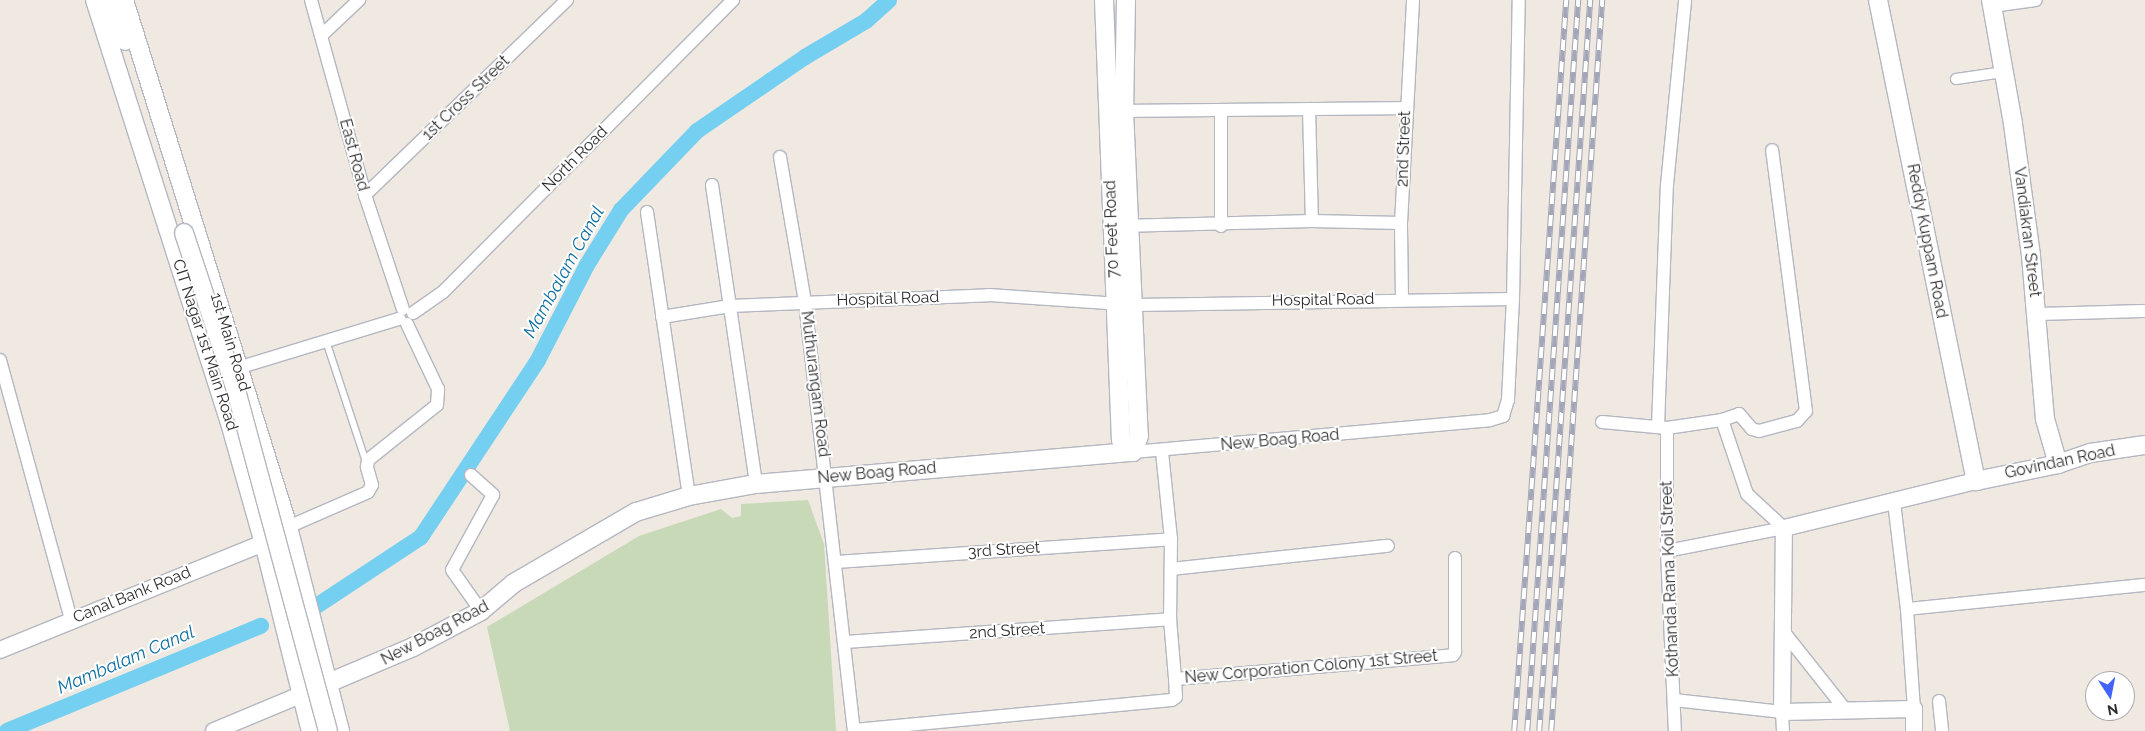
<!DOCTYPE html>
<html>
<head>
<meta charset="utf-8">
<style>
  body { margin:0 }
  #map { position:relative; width:2145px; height:731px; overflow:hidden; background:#efe9e1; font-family:Raleway,sans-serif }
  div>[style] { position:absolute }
  .cemetery>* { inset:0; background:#c8d9b8 }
  .canal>* { height:16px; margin:-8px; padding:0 8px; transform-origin:8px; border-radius:8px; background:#75cff0 }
  .roads { filter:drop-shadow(1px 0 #b4b7c1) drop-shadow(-1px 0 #b4b7c1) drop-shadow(0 1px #b4b7c1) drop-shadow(0 -1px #b4b7c1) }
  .service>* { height:6px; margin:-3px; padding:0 3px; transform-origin:3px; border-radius:3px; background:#fff }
  .pedestrian>* { height:10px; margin:-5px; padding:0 5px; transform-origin:5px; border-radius:5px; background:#fff }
  .minor>* { height:12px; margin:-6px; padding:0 6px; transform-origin:6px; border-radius:6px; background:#fff }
  .tertiary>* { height:16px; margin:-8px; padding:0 8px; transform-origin:8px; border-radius:8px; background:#fff }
  .secondary>* { height:18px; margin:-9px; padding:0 9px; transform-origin:9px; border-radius:9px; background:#fff }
  .rail>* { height:5.5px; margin-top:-2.75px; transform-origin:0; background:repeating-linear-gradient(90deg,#fff 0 11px,#a3a6b8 0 22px); box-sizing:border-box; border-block:1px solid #a3a6b8 }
  .bridges { filter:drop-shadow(1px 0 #b4b7c1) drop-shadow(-1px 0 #b4b7c1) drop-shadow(0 1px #b4b7c1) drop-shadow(0 -1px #b4b7c1) }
  .secondary-bridge>* { height:18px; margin:-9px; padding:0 9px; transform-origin:9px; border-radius:9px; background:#fff }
  span { translate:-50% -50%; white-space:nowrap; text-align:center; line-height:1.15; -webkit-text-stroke:4px #fff; paint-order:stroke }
  .street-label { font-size:16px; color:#2e2e2e }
  .water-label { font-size:18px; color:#0d6fa3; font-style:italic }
  .north { position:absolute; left:2085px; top:671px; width:50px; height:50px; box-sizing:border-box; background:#fff; border:1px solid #ababab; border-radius:50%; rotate:169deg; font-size:14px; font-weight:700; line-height:20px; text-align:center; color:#2e2e2e }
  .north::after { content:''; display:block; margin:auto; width:18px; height:22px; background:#4264fb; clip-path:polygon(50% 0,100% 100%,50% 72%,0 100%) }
</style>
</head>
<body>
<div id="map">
  <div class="cemetery">
    <i style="clip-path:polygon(808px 500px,824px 544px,836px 731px,510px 731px,487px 627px,639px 536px,721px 509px,732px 518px,741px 516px,741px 504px)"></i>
  </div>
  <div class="canal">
    <i style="left:318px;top:605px;width:123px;rotate:-33.4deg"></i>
    <i style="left:421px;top:537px;width:212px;rotate:-56.5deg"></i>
    <i style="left:538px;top:360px;width:107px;rotate:-62.7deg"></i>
    <i style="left:587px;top:265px;width:65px;rotate:-58.3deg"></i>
    <i style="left:621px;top:210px;width:110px;rotate:-46.1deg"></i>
    <i style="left:697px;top:131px;width:131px;rotate:-34.4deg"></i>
    <i style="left:805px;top:57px;width:71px;rotate:-30.5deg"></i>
    <i style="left:866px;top:21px;width:31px;rotate:-42deg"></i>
    <i style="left:7px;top:731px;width:275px;rotate:-22.5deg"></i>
  </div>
  <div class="roads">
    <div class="service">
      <i style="left:326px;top:341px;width:127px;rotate:71.7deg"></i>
    </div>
    <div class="pedestrian">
      <i style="left:1956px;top:79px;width:49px;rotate:-8.3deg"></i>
    </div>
    <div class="minor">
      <i style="left:311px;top:0;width:202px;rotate:74.5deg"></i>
      <i style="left:365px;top:195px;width:120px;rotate:71.6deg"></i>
      <i style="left:1992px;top:6px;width:44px;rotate:-7.8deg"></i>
      <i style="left:323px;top:34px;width:50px;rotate:-43.4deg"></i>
      <i style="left:1309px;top:109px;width:112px;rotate:88.5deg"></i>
      <i style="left:1124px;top:111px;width:282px;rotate:-0.6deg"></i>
      <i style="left:1221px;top:112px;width:114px;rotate:90deg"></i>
      <i style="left:780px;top:157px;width:147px;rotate:80.2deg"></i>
      <i style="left:805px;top:302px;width:432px;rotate:83.5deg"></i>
      <i style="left:712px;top:185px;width:302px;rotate:81.6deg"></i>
      <i style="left:365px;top:195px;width:281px;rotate:-44deg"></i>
      <i style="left:647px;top:212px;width:287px;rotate:81.6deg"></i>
      <i style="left:1121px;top:226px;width:191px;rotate:-1.5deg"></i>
      <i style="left:1312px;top:221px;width:89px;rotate:1.3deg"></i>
      <i style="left:1402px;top:299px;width:76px;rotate:-90.8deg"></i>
      <i style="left:1401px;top:223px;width:223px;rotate:-86.9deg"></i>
      <i style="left:413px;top:313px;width:37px;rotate:-35deg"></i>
      <i style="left:443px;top:292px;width:412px;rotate:-45.2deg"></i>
      <i style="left:2037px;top:314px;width:108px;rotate:-1.6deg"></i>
      <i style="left:662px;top:317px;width:69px;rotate:-9.2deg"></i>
      <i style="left:730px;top:306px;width:259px;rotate:-2.4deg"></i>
      <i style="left:989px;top:295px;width:145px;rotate:3.9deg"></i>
      <i style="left:1134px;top:305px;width:379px;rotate:-0.9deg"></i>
      <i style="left:0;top:360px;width:269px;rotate:74.7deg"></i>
      <i style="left:231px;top:370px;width:176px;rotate:-16.9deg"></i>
      <i style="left:1722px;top:420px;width:18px;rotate:-19deg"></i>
      <i style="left:1739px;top:414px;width:20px;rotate:49deg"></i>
      <i style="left:1752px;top:429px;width:7px;rotate:16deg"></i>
      <i style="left:1759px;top:431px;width:39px;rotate:-15deg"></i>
      <i style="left:1797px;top:421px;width:13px;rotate:-48deg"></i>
      <i style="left:1806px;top:411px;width:263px;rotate:-97.4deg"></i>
      <i style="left:1602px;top:422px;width:65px;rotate:5.3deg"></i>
      <i style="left:1667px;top:428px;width:56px;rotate:-8.3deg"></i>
      <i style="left:1722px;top:420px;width:78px;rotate:71.3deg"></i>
      <i style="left:1747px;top:494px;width:50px;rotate:42.6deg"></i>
      <i style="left:1658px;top:427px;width:242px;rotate:-87.9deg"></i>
      <i style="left:1667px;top:185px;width:186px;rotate:-84.4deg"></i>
      <i style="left:1667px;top:428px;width:123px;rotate:90deg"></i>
      <i style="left:1667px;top:551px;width:180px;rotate:87.5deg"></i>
      <i style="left:1133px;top:452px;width:358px;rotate:-5.1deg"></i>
      <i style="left:1490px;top:420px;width:14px;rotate:-17deg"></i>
      <i style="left:1503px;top:416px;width:17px;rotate:-73deg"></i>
      <i style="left:1508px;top:400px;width:101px;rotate:-87.2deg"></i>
      <i style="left:1513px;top:299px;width:299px;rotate:-88.9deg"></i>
      <i style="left:1162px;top:452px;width:87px;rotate:84.1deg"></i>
      <i style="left:1171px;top:539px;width:80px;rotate:90.7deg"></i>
      <i style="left:1170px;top:619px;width:60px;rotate:85.2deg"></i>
      <i style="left:471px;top:475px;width:30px;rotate:42deg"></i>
      <i style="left:493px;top:495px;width:85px;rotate:118.7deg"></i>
      <i style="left:452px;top:570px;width:50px;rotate:54.7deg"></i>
      <i style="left:1894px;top:502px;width:108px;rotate:83.1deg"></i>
      <i style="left:1907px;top:609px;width:100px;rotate:86deg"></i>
      <i style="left:288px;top:527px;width:87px;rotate:-23.6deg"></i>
      <i style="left:368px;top:492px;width:8px;rotate:-60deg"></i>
      <i style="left:372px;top:485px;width:19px;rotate:-106deg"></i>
      <i style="left:367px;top:467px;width:7px;rotate:-82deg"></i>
      <i style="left:368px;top:460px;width:88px;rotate:-38.6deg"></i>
      <i style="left:437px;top:405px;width:16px;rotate:-86deg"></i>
      <i style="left:438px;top:389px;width:72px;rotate:-115.5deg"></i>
      <i style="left:1667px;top:551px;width:119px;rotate:-11.1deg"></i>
      <i style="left:836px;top:562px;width:336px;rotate:-3.9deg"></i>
      <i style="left:1171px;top:569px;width:218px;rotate:-6.1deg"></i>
      <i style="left:1907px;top:609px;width:239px;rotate:-5.8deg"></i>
      <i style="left:1783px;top:631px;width:98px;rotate:51.6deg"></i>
      <i style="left:844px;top:642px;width:327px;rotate:-4deg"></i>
      <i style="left:1674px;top:700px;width:109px;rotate:6.3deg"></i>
      <i style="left:1782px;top:712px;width:19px;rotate:87deg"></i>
      <i style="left:1939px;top:701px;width:30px;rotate:84deg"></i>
      <i style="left:854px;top:730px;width:319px;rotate:-5.4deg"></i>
      <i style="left:1172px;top:700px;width:5px;rotate:-37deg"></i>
      <i style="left:1176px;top:697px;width:18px;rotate:-93deg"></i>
      <i style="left:1175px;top:679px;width:279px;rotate:-4.9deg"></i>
      <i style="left:1453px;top:655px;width:4px;rotate:-56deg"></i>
      <i style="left:1455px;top:652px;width:94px;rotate:-90deg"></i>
    </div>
    <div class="tertiary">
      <i style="left:0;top:650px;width:285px;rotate:-22.1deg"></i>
      <i style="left:214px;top:731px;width:93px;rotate:-22.7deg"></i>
      <i style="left:1914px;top:731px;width:22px;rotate:-90deg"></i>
      <i style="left:1914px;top:709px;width:132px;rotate:178.7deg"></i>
      <i style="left:1782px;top:712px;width:184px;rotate:-89.4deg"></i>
      <i style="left:1784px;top:528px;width:198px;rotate:-13.8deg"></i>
    </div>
    <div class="secondary">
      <i style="left:95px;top:0;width:444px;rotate:72.3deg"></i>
      <i style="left:230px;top:423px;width:125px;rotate:74.2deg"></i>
      <i style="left:264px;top:543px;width:194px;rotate:76deg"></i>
      <i style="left:111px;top:0;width:43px;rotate:71.1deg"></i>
      <i style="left:124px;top:0;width:552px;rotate:72.71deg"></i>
      <i style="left:288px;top:527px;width:211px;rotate:75.7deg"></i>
      <i style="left:1104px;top:0;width:440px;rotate:87.8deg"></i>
      <i style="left:1121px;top:440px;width:17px;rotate:45deg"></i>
      <i style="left:1126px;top:0;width:111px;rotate:91deg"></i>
      <i style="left:1124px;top:111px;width:325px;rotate:87.4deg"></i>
      <i style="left:1139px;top:436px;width:17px;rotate:111deg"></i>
      <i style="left:1878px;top:0;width:491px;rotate:78.5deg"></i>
      <i style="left:1976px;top:481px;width:84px;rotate:-11.7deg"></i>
      <i style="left:2058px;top:464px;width:34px;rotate:-19deg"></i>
      <i style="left:2090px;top:453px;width:56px;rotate:-8.3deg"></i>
      <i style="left:1991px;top:0;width:126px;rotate:79.9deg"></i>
      <i style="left:2013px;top:124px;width:133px;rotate:82.2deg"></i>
      <i style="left:2031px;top:256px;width:164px;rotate:85.1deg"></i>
      <i style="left:2045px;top:419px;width:47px;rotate:73.9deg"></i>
      <i style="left:300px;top:695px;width:123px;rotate:-23deg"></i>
      <i style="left:413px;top:647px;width:77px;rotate:-27.9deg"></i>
      <i style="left:481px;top:611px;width:43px;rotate:-40.3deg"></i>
      <i style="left:514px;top:583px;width:141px;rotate:-30.2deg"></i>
      <i style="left:636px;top:512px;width:55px;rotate:-16.8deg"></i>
      <i style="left:689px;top:496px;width:68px;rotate:-10.2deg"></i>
      <i style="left:756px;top:484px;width:378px;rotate:-4.9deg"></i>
    </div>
  </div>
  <div class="rail">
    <i style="left:1514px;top:731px;width:733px;rotate:-85.93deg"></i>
    <i style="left:1527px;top:731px;width:733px;rotate:-86.01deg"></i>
    <i style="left:1539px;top:731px;width:733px;rotate:-86.01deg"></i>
    <i style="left:1551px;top:731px;width:733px;rotate:-86.01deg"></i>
  </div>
  <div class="bridges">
    <div class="secondary-bridge">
      <i style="left:184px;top:233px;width:165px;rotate:71.7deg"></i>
      <i style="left:236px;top:390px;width:353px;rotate:74.9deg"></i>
    </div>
  </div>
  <div class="street-label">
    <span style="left:466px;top:98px;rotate:-44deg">1st Cross Street</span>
    <span style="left:1404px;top:149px;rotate:-88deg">2nd Street</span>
    <span style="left:354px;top:155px;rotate:75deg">East Road</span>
    <span style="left:575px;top:159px;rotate:-45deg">North Road</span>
    <span style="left:1112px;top:229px;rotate:-92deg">70 Feet Road</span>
    <span style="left:2027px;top:232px;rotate:83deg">Vandiakran Street</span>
    <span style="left:1927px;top:241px;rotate:79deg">Reddy Kuppam Road</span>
    <span style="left:888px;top:299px;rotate:-2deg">Hospital Road</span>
    <span style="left:1323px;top:300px;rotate:-1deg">Hospital Road</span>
    <span style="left:230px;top:342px;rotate:73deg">1st Main Road</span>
    <span style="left:205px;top:345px;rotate:72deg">CIT Nagar 1st Main Road</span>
    <span style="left:815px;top:384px;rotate:83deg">Muthurangam Road</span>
    <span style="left:1280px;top:440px;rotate:-5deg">New Boag Road</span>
    <span style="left:2060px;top:462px;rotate:-12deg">Govindan Road</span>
    <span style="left:877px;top:473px;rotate:-5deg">New Boag Road</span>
    <span style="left:1004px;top:550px;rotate:-4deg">3rd Street</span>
    <span style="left:1670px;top:579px;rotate:-92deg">Kothanda Rama Koil Street</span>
    <span style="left:132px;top:595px;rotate:-22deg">Canal Bank Road</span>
    <span style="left:1007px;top:631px;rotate:-4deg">2nd Street</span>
    <span style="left:435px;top:633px;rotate:-28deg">New Boag Road</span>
    <span style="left:1311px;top:667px;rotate:-5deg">New Corporation Colony 1st Street</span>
  </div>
  <div class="water-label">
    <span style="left:564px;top:272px;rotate:-61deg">Mambalam Canal</span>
    <span style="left:126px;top:660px;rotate:-23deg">Mambalam Canal</span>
  </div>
  <div class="north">N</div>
</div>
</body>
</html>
